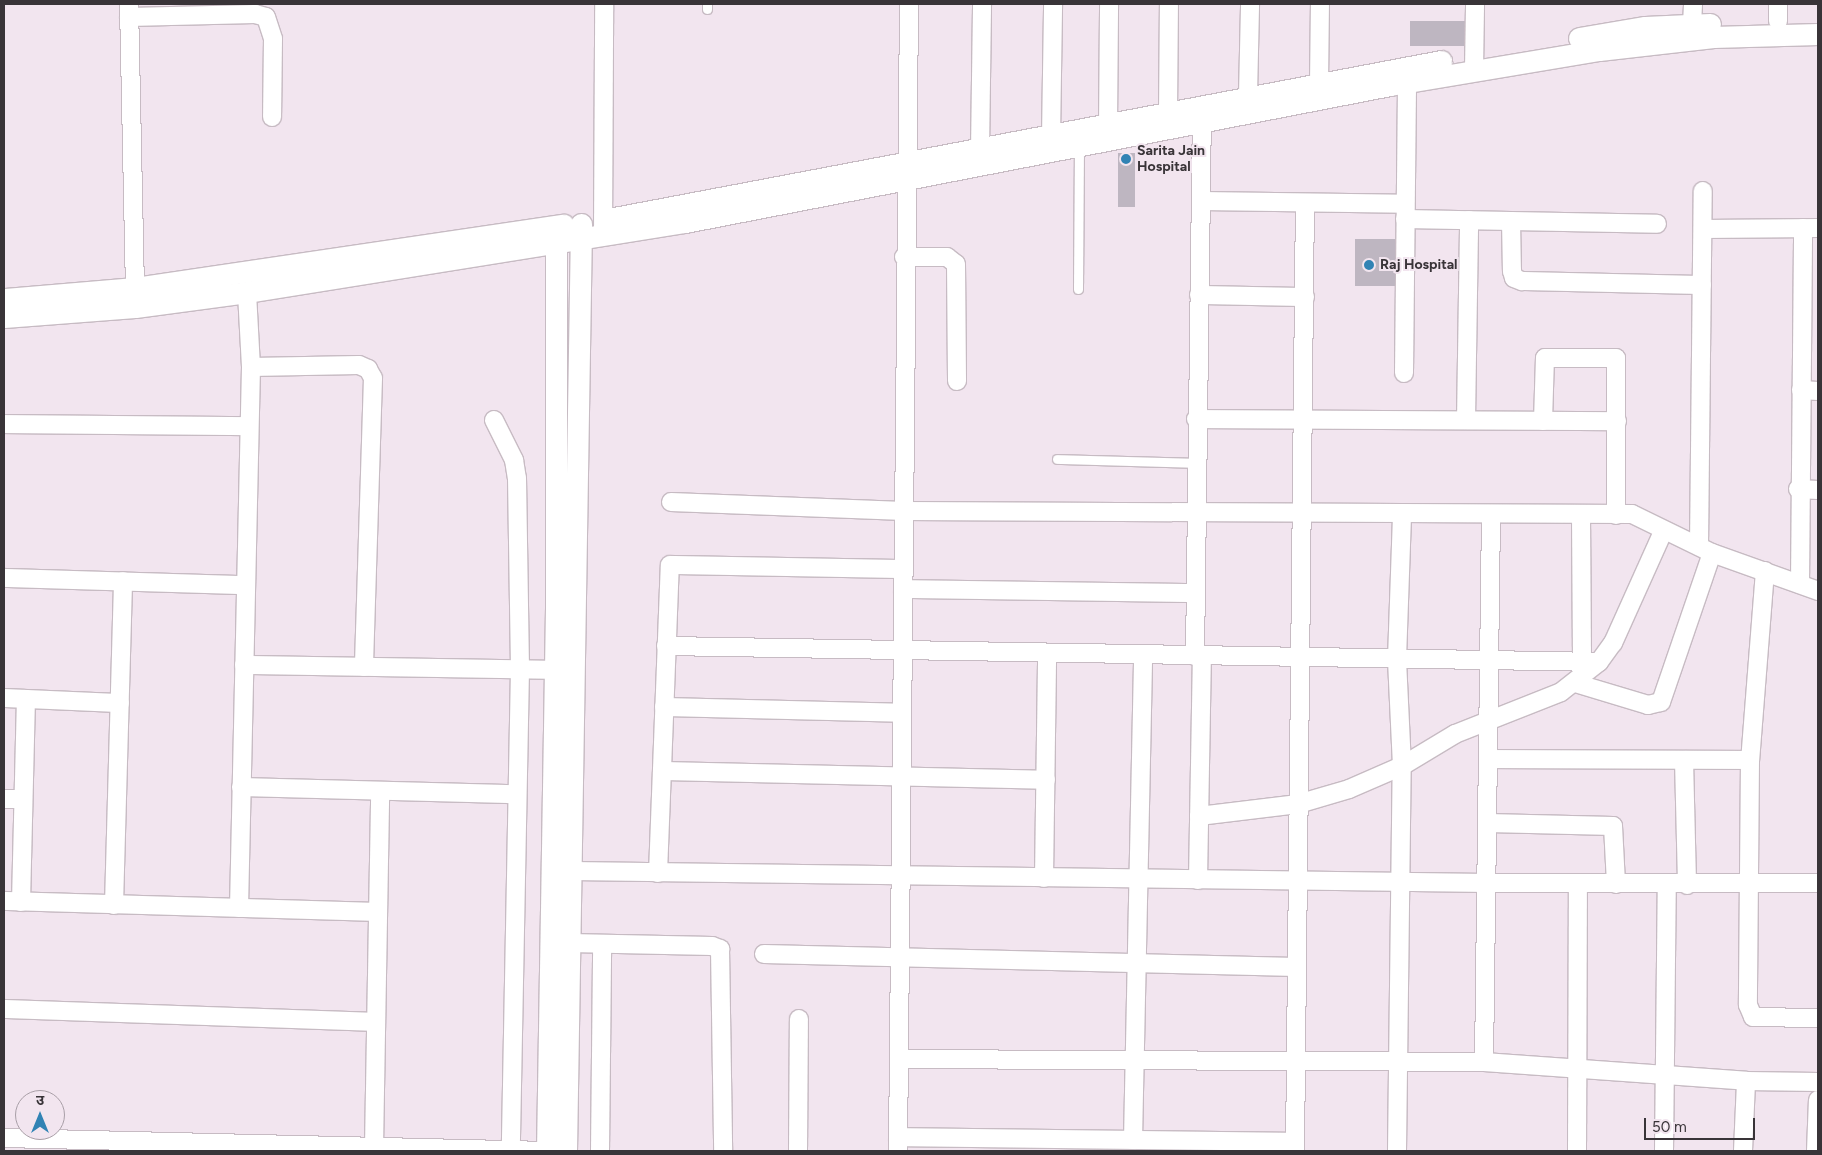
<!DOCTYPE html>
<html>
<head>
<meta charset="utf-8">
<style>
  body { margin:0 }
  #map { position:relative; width:1822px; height:1155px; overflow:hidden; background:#f2e5ef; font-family:Figtree,"Noto Sans Devanagari",sans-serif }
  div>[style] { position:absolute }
  .building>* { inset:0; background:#beb6c1; transform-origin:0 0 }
  .roads { filter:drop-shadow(1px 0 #c7bbc3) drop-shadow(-1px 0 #c7bbc3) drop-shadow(0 1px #c7bbc3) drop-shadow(0 -1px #c7bbc3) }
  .service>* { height:9px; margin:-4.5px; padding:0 4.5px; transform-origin:4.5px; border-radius:4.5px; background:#fff }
  .minor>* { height:18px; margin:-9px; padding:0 9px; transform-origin:9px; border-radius:9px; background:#fff }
  .tertiary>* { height:21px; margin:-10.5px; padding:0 10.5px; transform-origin:10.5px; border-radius:10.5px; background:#fff }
  .dots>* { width:14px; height:14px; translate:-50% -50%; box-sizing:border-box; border:2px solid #f2e5ef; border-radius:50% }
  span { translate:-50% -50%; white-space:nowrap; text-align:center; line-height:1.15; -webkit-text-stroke:4px #f2e5ef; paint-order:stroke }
  .poi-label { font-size:14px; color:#393438; font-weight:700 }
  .left { translate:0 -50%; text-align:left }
  .frame { position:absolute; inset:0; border:5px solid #393438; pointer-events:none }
  .north { position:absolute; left:15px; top:1090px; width:50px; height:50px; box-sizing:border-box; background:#f2e5ef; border:1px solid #a89ea6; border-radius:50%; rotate:0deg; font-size:14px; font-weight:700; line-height:20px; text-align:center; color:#393438 }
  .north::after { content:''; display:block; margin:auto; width:18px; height:22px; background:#3183b4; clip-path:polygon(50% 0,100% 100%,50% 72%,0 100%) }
  .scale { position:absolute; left:1644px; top:1118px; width:111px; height:22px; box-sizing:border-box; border:2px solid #393438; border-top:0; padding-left:6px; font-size:15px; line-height:18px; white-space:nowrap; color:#393438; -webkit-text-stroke:4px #f2e5ef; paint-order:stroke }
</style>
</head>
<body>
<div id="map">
  <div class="building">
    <i style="left:1410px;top:21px;width:56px;height:25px"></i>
    <i style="left:1118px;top:153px;width:17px;height:54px"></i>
    <i style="left:1355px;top:239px;width:40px;height:47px"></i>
  </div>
  <div class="roads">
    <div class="service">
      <i style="left:707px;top:4px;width:5px;rotate:90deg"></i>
      <i style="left:1078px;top:289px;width:142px;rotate:-89.6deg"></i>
      <i style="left:1057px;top:459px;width:139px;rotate:1.6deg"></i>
    </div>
    <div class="minor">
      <i style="left:129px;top:4px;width:297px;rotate:88.8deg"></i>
      <i style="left:129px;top:17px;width:126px;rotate:-1.4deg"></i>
      <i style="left:255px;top:14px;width:11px;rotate:15deg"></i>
      <i style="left:266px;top:17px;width:23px;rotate:72deg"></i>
      <i style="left:273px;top:39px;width:78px;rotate:90.7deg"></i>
      <i style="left:1778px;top:21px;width:17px;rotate:-90deg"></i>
      <i style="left:1692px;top:24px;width:20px;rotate:-87deg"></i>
      <i style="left:1474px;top:70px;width:66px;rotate:-89.1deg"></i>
      <i style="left:1319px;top:83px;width:79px;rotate:-89.3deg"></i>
      <i style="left:1248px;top:95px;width:91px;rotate:-88.7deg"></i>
      <i style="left:1168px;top:113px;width:109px;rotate:-89.5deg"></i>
      <i style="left:1108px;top:126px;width:122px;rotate:-89.5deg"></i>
      <i style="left:1051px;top:137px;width:133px;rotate:-89.1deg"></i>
      <i style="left:980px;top:151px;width:147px;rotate:-89.2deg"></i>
      <i style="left:1201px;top:201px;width:204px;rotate:0.8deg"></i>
      <i style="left:1405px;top:219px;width:252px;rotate:1.1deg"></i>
      <i style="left:1511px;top:221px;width:50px;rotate:88.9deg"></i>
      <i style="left:1512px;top:271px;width:7px;rotate:74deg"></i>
      <i style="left:1514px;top:278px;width:9px;rotate:21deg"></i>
      <i style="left:1522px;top:281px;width:180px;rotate:1.3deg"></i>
      <i style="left:1703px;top:229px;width:115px;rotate:-0.5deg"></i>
      <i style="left:603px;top:233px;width:229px;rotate:-89.7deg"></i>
      <i style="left:904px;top:257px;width:43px"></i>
      <i style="left:947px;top:257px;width:11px;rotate:38deg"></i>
      <i style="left:956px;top:264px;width:117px;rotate:89.5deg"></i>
      <i style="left:1199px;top:295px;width:106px;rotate:1.1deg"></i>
      <i style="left:251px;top:367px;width:108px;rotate:-1.1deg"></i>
      <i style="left:359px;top:365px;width:10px;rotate:24deg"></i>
      <i style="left:368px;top:369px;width:10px;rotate:61deg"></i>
      <i style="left:373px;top:378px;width:289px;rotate:91.8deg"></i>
      <i style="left:1404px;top:373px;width:302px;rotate:-89.4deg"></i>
      <i style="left:1801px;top:390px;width:17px;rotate:3deg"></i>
      <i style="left:1196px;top:419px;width:421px;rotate:0.3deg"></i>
      <i style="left:494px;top:420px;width:45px;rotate:63.4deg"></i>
      <i style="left:514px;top:460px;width:18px;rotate:81deg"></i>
      <i style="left:517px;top:478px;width:191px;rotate:89.1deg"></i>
      <i style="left:520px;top:669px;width:482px;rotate:91.1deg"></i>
      <i style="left:1466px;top:420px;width:200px;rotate:-89.1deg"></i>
      <i style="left:1543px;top:421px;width:63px;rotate:-88.2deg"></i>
      <i style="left:1545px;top:358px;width:71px"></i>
      <i style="left:1616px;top:358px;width:157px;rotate:90deg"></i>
      <i style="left:4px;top:424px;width:245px;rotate:0.5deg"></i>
      <i style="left:1798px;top:489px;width:20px;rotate:3deg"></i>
      <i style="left:671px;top:502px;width:233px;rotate:2.2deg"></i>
      <i style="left:904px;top:511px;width:728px;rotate:0.24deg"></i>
      <i style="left:1632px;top:514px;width:89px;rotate:26deg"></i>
      <i style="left:1712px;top:553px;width:113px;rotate:19.7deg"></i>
      <i style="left:1581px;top:515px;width:146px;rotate:89.6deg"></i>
      <i style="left:1699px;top:546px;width:355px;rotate:-89.4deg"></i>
      <i style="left:1765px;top:571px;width:190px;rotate:94.5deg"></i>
      <i style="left:1750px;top:760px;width:245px;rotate:90.5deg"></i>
      <i style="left:1748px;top:1005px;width:13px;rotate:67deg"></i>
      <i style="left:1753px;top:1017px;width:65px;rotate:0.9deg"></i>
      <i style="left:4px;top:578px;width:242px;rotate:1.7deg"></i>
      <i style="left:1800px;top:584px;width:356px;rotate:-89.5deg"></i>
      <i style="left:903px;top:589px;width:292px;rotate:0.8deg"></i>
      <i style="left:666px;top:646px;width:933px;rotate:0.98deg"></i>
      <i style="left:1195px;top:656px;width:547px;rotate:-89.27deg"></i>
      <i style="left:244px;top:665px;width:325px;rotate:0.9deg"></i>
      <i style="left:1575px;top:683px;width:76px;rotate:16.8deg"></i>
      <i style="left:1648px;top:705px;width:13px;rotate:-13deg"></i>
      <i style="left:1661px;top:702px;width:157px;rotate:-71.1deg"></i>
      <i style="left:4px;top:698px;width:116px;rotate:2.5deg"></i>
      <i style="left:664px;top:707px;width:238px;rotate:1.4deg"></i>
      <i style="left:1489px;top:759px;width:261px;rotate:0.2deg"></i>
      <i style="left:1684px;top:760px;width:125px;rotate:88.6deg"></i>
      <i style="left:662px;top:771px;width:384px;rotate:1.3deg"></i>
      <i style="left:241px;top:787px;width:276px;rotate:1.5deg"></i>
      <i style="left:4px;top:799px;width:19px"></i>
      <i style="left:1199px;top:816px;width:100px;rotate:-6.9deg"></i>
      <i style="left:1298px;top:804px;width:53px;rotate:-16.4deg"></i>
      <i style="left:1349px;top:789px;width:58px;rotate:-23.5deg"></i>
      <i style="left:1402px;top:766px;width:62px;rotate:-31.1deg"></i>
      <i style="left:1455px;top:734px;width:114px;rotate:-21.6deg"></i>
      <i style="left:1561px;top:692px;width:48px;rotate:-38.3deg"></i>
      <i style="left:1599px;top:662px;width:24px;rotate:-54deg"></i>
      <i style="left:1613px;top:643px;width:122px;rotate:-65.8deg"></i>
      <i style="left:1488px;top:823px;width:125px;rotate:1.4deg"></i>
      <i style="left:1613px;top:826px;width:58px;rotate:87deg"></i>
      <i style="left:571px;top:871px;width:917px;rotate:0.75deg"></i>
      <i style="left:1488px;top:883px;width:330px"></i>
      <i style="left:658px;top:873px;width:308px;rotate:-87.8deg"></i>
      <i style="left:670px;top:565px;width:234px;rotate:1deg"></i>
      <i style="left:1044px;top:878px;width:225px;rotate:-89.2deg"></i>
      <i style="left:1198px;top:880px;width:224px;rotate:-89deg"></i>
      <i style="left:4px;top:901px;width:374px;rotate:1.7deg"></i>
      <i style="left:21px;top:902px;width:203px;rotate:-88.6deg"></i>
      <i style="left:114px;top:905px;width:324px;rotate:-88.4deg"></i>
      <i style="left:239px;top:908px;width:541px;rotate:-88.73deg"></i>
      <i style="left:251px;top:367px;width:75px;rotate:-93.1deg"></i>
      <i style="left:570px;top:943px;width:142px;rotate:1.2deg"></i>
      <i style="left:712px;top:946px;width:9px;rotate:21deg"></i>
      <i style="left:720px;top:949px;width:202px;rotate:89.1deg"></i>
      <i style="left:764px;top:954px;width:532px;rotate:1.4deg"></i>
      <i style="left:4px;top:1009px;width:372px;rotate:2deg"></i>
      <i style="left:899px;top:1059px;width:585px;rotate:0.29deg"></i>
      <i style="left:1484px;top:1062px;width:263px;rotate:4.1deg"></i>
      <i style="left:1746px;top:1081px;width:72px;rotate:0.8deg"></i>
      <i style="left:1484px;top:1062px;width:546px;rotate:-89.27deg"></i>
      <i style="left:898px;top:1137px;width:397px;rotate:0.7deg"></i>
      <i style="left:4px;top:1138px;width:543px;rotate:1.37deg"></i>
      <i style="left:1133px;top:1140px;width:485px;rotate:-88.8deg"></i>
      <i style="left:374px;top:1147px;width:356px;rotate:-89deg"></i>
      <i style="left:600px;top:1151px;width:207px;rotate:-89.4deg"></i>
      <i style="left:798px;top:1151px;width:132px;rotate:-89.6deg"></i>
      <i style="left:898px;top:1151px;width:1147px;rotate:-89.45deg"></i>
      <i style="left:1295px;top:1151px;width:948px;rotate:-89.4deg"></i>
      <i style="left:1397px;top:1151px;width:385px;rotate:-89.3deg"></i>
      <i style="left:1402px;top:766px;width:107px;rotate:-92.7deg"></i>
      <i style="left:1397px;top:659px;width:144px;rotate:-88deg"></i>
      <i style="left:1577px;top:1151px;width:267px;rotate:-89.8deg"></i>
      <i style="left:1664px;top:1151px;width:268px;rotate:-89.4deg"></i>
      <i style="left:1743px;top:1151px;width:70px;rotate:-87.5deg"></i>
      <i style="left:1816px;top:1151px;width:51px;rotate:-87.8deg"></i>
    </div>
    <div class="tertiary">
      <i style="left:1579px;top:38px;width:67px;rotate:-9.5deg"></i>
      <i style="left:1645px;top:27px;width:65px;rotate:-2.6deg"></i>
      <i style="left:609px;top:219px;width:847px;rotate:-10.75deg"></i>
      <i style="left:4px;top:299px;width:130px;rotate:-4.8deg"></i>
      <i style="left:134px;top:288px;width:434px;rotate:-8.4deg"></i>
      <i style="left:4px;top:317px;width:131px;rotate:-4.4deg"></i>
      <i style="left:135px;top:307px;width:113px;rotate:-7.6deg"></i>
      <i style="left:247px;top:292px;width:444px;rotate:-9.1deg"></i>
      <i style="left:685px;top:222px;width:718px;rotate:-11deg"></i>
      <i style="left:1390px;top:85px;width:212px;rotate:-9.5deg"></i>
      <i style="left:1599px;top:50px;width:115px;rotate:-6.5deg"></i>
      <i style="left:1713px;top:37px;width:105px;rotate:-1.6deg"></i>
      <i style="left:547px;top:1151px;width:543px;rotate:-89.05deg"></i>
      <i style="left:556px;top:608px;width:381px;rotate:-90deg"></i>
      <i style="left:566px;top:1151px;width:927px;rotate:-89.07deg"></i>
    </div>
  </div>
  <div class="dots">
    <i style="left:1126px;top:159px;background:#3183b4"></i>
    <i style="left:1369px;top:265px;background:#3183b4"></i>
  </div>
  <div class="poi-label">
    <span class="left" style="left:1137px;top:159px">Sarita Jain<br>Hospital</span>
    <span class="left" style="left:1380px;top:265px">Raj Hospital</span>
  </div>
  <div class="frame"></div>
  <div class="north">उ</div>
  <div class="scale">50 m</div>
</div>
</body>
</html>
